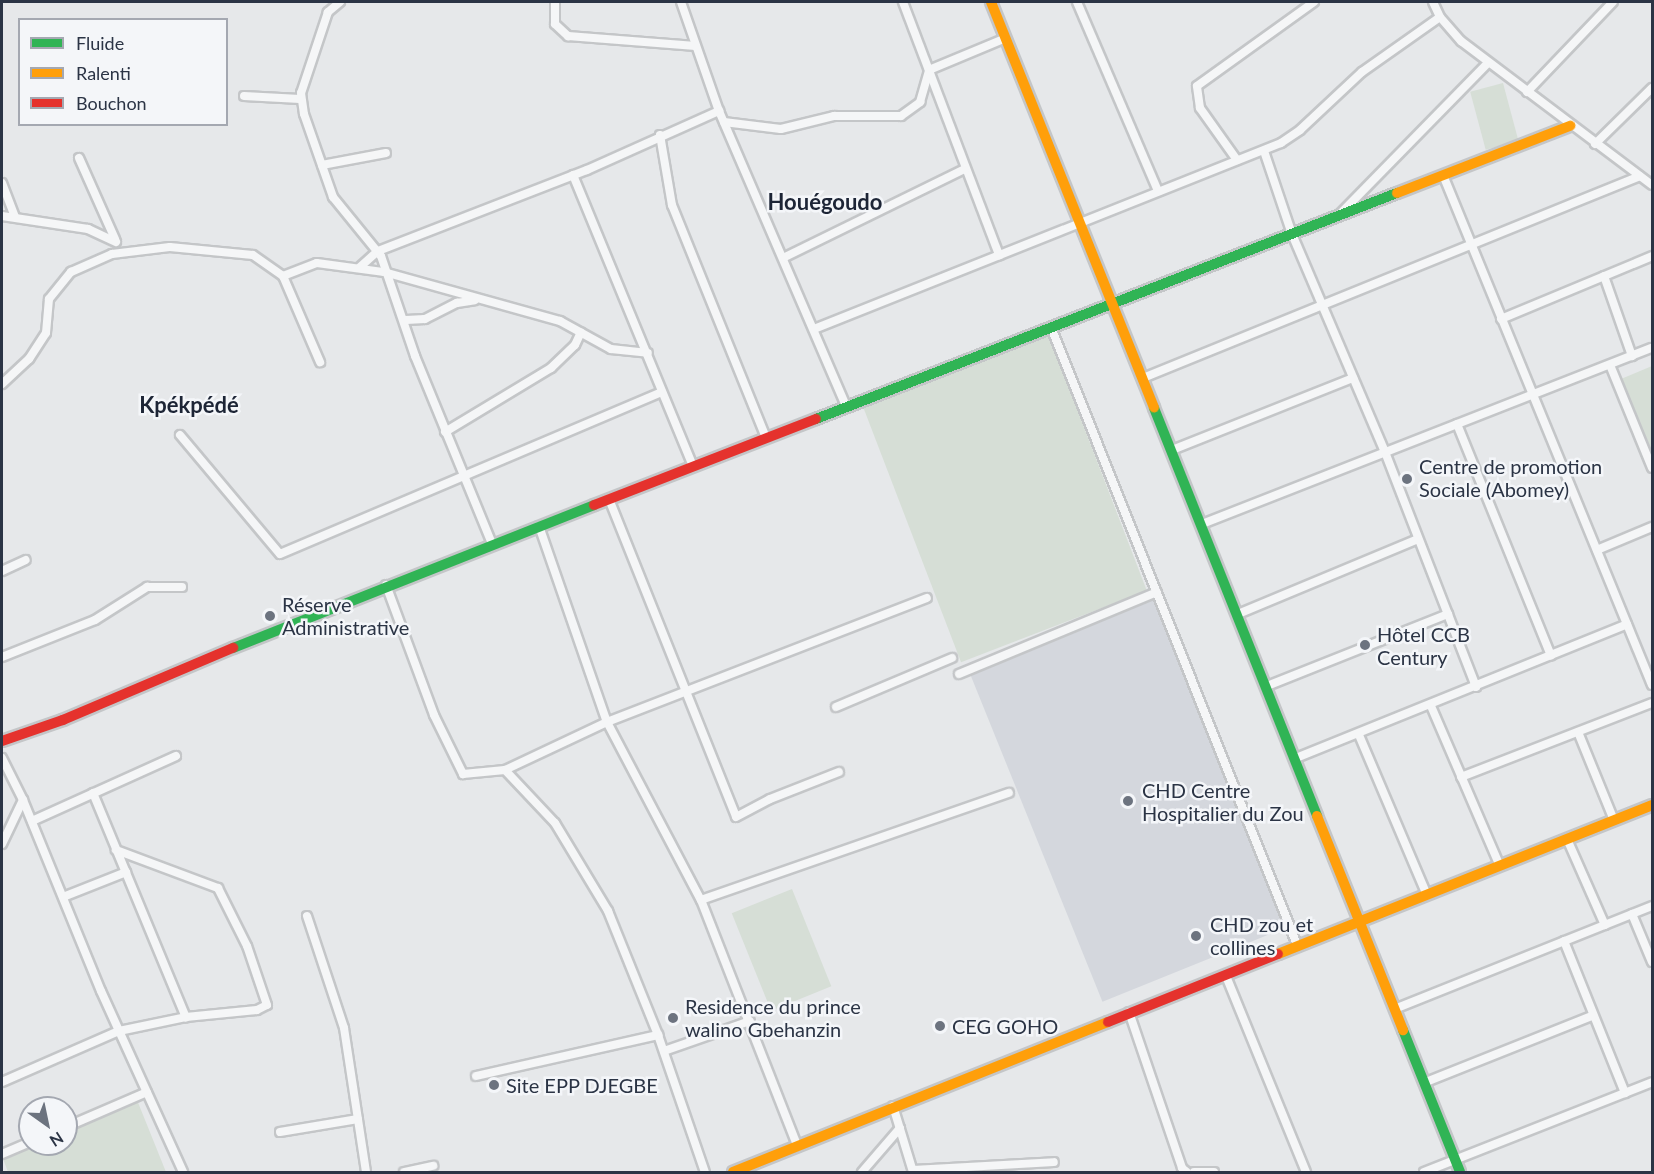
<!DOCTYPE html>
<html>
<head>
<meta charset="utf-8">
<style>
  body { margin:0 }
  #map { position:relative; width:1654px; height:1174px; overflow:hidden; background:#e6e8ea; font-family:Lato,sans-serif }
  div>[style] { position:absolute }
  .built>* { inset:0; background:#d4d7dd; transform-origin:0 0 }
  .green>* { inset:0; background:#d6ded6; transform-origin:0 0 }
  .roads { filter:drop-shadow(2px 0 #c4c6c8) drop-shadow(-2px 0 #c4c6c8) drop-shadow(0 2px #c4c6c8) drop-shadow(0 -2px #c4c6c8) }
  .street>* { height:8px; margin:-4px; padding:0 4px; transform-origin:4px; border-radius:4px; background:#f5f6f7 }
  .fast>* { height:10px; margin:-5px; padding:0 5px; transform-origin:5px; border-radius:5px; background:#30b455 }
  .slow>* { height:10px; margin:-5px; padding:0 5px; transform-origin:5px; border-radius:5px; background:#ff9f0a }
  .jam>* { height:10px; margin:-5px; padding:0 5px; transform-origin:5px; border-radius:5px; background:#e5322d }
  .dots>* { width:16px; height:16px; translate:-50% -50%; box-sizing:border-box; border:3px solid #f4f6f9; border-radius:50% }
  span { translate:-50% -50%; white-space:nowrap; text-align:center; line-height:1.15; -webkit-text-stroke:5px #f4f6f9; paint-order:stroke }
  .poi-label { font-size:20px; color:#2b3445 }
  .left { translate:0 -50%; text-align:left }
  .quarter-label { font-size:22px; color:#1d2536; font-weight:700 }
  .frame { position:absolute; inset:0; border:3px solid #2b3445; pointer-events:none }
  .legend { position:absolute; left:18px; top:18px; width:210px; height:108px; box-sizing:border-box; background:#f4f6f9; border:2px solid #a4a8b1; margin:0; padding:8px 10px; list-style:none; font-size:18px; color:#2b3445 }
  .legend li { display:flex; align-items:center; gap:12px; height:30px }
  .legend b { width:30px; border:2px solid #a4a8b1 }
  .north { position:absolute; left:18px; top:1096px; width:60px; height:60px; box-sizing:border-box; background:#f4f6f9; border:2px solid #a4a8b1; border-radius:50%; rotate:147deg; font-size:16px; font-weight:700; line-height:24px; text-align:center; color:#2b3445 }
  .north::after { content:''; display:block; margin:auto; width:21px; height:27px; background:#6c737f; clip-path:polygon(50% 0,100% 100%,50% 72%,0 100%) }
</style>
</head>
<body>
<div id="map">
  <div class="built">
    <i style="left:1154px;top:598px;width:355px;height:199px;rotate:68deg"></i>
  </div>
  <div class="green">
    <i style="left:1503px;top:83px;width:60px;height:34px;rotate:75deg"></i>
    <i style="left:1049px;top:336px;width:273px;height:199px;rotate:69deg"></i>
    <i style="clip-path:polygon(1652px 366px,1652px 458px,1621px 379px)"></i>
    <i style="left:792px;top:889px;width:105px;height:65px;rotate:68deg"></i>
    <i style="clip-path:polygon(137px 1100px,166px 1172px,8px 1172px,2px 1156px,30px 1144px,66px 1144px,66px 1129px)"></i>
  </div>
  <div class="roads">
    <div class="street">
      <i style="left:340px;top:2px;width:16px;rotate:140deg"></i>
      <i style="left:328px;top:12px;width:85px;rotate:108.4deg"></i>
      <i style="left:301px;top:93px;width:21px;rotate:82deg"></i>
      <i style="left:304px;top:114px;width:88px;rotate:70.7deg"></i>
      <i style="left:333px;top:197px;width:76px;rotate:50.9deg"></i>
      <i style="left:381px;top:256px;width:106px;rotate:71.2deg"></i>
      <i style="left:415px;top:356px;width:203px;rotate:67.7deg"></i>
      <i style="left:555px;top:2px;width:22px;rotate:90deg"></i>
      <i style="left:555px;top:24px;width:18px;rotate:43deg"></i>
      <i style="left:568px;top:36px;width:128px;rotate:4.5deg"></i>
      <i style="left:681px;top:2px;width:115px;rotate:70.8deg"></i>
      <i style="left:719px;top:111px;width:321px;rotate:66.7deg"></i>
      <i style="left:903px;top:2px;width:271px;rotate:69.2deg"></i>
      <i style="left:1077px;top:2px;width:206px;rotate:66.8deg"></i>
      <i style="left:1433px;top:2px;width:17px;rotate:65deg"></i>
      <i style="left:1440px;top:17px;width:32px;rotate:49deg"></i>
      <i style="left:1461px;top:41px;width:239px;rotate:37deg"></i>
      <i style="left:1527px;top:92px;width:124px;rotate:-46.3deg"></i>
      <i style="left:244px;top:96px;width:56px;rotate:3.1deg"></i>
      <i style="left:724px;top:122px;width:57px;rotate:7deg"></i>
      <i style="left:781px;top:129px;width:55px;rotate:-13.8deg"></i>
      <i style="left:834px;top:116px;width:67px"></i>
      <i style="left:901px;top:116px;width:24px;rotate:-36deg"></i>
      <i style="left:920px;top:102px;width:33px;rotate:-74deg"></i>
      <i style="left:929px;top:70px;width:83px;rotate:-22.6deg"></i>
      <i style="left:660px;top:135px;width:71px;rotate:80.3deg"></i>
      <i style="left:672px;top:205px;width:251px;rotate:68deg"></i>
      <i style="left:1595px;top:144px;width:80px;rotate:-44.5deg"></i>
      <i style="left:1264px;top:151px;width:88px;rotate:71.4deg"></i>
      <i style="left:1292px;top:234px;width:237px;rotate:66.9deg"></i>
      <i style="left:1385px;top:452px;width:252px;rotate:68.8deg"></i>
      <i style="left:79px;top:158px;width:89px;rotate:66deg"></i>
      <i style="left:1237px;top:160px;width:64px;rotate:-125.4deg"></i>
      <i style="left:1200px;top:108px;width:22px;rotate:-98deg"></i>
      <i style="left:1197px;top:86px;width:144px;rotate:-35.7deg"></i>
      <i style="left:322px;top:165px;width:65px;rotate:-10.6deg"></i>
      <i style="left:573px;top:175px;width:315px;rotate:67.6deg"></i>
      <i style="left:1443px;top:175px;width:551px;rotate:67.72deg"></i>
      <i style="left:2px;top:183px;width:36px;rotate:69deg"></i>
      <i style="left:1340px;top:214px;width:211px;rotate:-45.6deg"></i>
      <i style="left:2px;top:216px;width:87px;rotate:8.6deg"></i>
      <i style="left:88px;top:229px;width:31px;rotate:25deg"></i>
      <i style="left:785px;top:257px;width:200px;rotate:-26.1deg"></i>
      <i style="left:360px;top:267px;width:24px;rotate:-42deg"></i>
      <i style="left:378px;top:251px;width:224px;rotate:-21.2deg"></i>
      <i style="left:587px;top:170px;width:145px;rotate:-24.1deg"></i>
      <i style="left:283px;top:276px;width:94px;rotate:66.7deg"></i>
      <i style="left:1604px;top:276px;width:85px;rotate:70.7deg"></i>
      <i style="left:1501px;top:319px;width:164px;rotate:-22.6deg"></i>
      <i style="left:406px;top:320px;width:19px;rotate:-3deg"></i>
      <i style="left:425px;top:319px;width:36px;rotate:-27deg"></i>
      <i style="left:457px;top:303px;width:18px;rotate:-9deg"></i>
      <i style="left:1051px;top:327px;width:667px;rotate:68.28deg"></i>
      <i style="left:814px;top:329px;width:503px;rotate:-21.72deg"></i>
      <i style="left:1281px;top:143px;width:23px;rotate:-34deg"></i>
      <i style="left:1300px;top:130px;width:85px;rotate:-43.1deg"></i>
      <i style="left:1362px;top:72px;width:95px;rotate:-35.2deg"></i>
      <i style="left:1610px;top:365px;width:111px;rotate:67.8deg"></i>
      <i style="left:1143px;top:378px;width:536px;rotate:-22.12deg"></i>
      <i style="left:2px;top:384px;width:37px;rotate:-43deg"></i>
      <i style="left:29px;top:359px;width:31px;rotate:-57deg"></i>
      <i style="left:46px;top:333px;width:34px;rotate:-85deg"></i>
      <i style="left:49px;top:299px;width:35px;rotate:-51deg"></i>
      <i style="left:71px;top:272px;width:45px;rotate:-23.7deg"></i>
      <i style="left:112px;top:254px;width:58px;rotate:-6.9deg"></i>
      <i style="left:170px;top:247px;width:83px;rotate:5.5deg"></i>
      <i style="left:253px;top:255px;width:37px;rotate:35deg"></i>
      <i style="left:283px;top:276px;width:36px;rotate:-21deg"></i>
      <i style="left:317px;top:263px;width:68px;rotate:7.7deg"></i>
      <i style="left:384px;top:272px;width:183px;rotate:15.6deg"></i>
      <i style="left:560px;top:321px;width:58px;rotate:28.8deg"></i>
      <i style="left:611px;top:349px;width:37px;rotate:6deg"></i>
      <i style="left:1457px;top:424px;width:250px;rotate:67.9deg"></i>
      <i style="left:445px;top:432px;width:124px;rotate:-31.1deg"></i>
      <i style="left:551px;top:368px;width:33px;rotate:-44deg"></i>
      <i style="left:575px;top:345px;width:14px;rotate:-65deg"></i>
      <i style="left:180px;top:435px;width:155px;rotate:50deg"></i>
      <i style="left:280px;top:554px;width:415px;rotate:-23deg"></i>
      <i style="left:1172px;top:450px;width:195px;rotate:-21.7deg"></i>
      <i style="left:609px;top:499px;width:342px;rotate:68.2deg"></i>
      <i style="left:736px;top:817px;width:38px;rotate:-28deg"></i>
      <i style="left:770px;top:799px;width:74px;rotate:-21.4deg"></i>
      <i style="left:1202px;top:524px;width:483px;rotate:-21.4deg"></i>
      <i style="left:539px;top:526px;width:207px;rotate:70.9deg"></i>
      <i style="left:607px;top:722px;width:343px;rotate:-21.2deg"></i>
      <i style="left:1597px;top:550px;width:60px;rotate:-22.7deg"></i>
      <i style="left:2px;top:571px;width:26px;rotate:-25deg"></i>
      <i style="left:386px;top:585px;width:139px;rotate:69.7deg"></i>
      <i style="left:434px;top:715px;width:66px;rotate:63.8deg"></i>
      <i style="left:463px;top:774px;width:42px;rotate:-5.4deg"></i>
      <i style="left:505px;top:770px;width:113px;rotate:-25.2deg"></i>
      <i style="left:607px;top:722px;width:201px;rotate:62.2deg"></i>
      <i style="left:701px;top:900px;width:265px;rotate:68.6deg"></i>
      <i style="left:1238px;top:614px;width:195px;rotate:-22.6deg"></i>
      <i style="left:2px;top:657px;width:100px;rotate:-21.7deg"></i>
      <i style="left:95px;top:620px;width:62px;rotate:-32.4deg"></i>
      <i style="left:147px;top:587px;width:35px"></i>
      <i style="left:959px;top:674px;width:214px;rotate:-22.5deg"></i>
      <i style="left:1267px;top:686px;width:195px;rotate:-21.7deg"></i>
      <i style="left:1431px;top:706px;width:174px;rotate:66.7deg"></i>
      <i style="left:836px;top:707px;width:126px;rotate:-22.9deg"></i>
      <i style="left:1578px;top:732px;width:95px;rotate:67.8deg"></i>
      <i style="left:1359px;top:735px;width:174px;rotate:67deg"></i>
      <i style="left:2px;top:758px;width:47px;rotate:63.4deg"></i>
      <i style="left:23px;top:800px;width:206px;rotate:67.8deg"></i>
      <i style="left:101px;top:991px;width:199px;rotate:65.6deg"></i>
      <i style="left:1296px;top:758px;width:357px;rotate:-22deg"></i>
      <i style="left:505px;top:770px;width:73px;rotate:46.7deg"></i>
      <i style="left:555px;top:823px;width:103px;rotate:58.9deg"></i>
      <i style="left:608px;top:911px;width:134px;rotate:68deg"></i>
      <i style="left:658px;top:1035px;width:145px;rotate:71.1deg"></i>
      <i style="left:1461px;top:777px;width:205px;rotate:-21.2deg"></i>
      <i style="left:93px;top:793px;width:243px;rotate:67.5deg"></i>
      <i style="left:32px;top:821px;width:158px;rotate:-24.3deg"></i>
      <i style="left:1567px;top:839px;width:94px;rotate:66.2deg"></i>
      <i style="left:2px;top:844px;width:49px;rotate:-64.5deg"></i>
      <i style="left:63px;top:897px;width:68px;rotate:-21.6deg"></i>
      <i style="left:701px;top:900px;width:326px;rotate:-19.2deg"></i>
      <i style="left:1632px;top:914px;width:52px;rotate:67.4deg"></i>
      <i style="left:307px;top:916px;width:118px;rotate:71.7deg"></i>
      <i style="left:344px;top:1028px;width:146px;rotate:81.3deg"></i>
      <i style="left:1564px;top:941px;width:164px;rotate:68.1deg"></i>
      <i style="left:1226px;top:976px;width:212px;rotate:67.8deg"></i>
      <i style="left:1397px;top:1008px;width:275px;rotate:-21.8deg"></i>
      <i style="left:1129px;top:1012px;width:165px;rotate:71.2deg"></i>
      <i style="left:1182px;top:1168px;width:6px;rotate:39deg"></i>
      <i style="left:664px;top:1051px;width:91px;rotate:-19.2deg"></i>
      <i style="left:476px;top:1076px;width:187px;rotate:-12.7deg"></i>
      <i style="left:2px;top:1082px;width:128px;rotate:-23.6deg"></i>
      <i style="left:119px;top:1031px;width:68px;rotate:-11.8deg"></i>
      <i style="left:186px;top:1017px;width:71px;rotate:-5.6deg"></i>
      <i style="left:257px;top:1010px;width:11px;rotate:-27deg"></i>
      <i style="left:267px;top:1005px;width:62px;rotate:-108.7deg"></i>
      <i style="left:247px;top:946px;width:65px;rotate:-116.6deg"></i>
      <i style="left:218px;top:888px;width:109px;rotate:-159.6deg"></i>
      <i style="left:1426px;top:1082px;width:179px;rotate:-21.7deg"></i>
      <i style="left:893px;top:1106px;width:69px;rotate:73.1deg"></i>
      <i style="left:66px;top:1127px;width:88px;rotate:-23.4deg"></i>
      <i style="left:280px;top:1132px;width:79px;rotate:-9.5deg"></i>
      <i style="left:2px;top:1154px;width:30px;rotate:-23deg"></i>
      <i style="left:913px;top:1170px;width:141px;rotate:-3.2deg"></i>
      <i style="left:404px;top:1172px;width:30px;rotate:-12deg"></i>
      <i style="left:862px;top:1172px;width:58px;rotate:-49.2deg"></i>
      <i style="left:1194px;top:1172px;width:20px"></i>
      <i style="left:1424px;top:1172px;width:245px;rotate:-21.5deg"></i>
    </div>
    <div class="fast">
      <i style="left:1154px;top:408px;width:439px;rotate:68.2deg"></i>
      <i style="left:816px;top:419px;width:623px;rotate:-21.26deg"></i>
      <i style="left:233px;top:648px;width:388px;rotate:-21.6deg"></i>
      <i style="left:1403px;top:1030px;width:153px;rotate:68.1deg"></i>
    </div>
    <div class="slow">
      <i style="left:991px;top:2px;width:437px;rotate:68.1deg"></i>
      <i style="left:1397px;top:193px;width:186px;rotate:-21.2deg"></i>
      <i style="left:1317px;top:816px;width:231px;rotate:68.1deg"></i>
      <i style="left:1278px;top:954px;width:403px;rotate:-21.7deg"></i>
      <i style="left:733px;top:1172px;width:404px;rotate:-21.8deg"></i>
    </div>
    <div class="jam">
      <i style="left:594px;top:505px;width:238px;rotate:-21.2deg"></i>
      <i style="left:2px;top:741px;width:65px;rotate:-19deg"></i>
      <i style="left:63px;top:720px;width:185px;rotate:-23deg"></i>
      <i style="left:1108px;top:1022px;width:183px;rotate:-21.8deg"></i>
    </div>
  </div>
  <div class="dots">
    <i style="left:1407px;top:479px;background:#6c737f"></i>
    <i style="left:270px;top:616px;background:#6c737f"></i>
    <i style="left:1365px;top:645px;background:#6c737f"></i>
    <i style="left:1128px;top:801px;background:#6c737f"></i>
    <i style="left:1196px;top:936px;background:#6c737f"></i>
    <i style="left:673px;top:1018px;background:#6c737f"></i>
    <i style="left:940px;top:1026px;background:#6c737f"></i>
    <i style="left:494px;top:1085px;background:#6c737f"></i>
  </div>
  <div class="poi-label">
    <span class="left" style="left:1419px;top:478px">Centre de promotion<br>Sociale (Abomey)</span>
    <span class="left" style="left:282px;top:616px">Réserve<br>Administrative</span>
    <span class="left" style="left:1377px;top:646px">Hôtel CCB<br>Century</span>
    <span class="left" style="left:1142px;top:802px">CHD Centre<br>Hospitalier du Zou</span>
    <span class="left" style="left:1210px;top:936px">CHD zou et<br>collines</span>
    <span class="left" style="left:685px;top:1018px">Residence du prince<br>walino Gbehanzin</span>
    <span class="left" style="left:952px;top:1026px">CEG GOHO</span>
    <span class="left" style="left:506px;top:1085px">Site EPP DJEGBE</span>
  </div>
  <div class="quarter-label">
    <span style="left:825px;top:202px">Houégoudo</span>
    <span style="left:189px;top:405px">Kpékpédé</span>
  </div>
  <div class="frame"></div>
  <ul class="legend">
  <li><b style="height:8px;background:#30b455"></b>Fluide</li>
  <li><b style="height:8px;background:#ff9f0a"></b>Ralenti</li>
  <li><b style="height:8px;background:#e5322d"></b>Bouchon</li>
  </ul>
  <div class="north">N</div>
</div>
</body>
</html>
